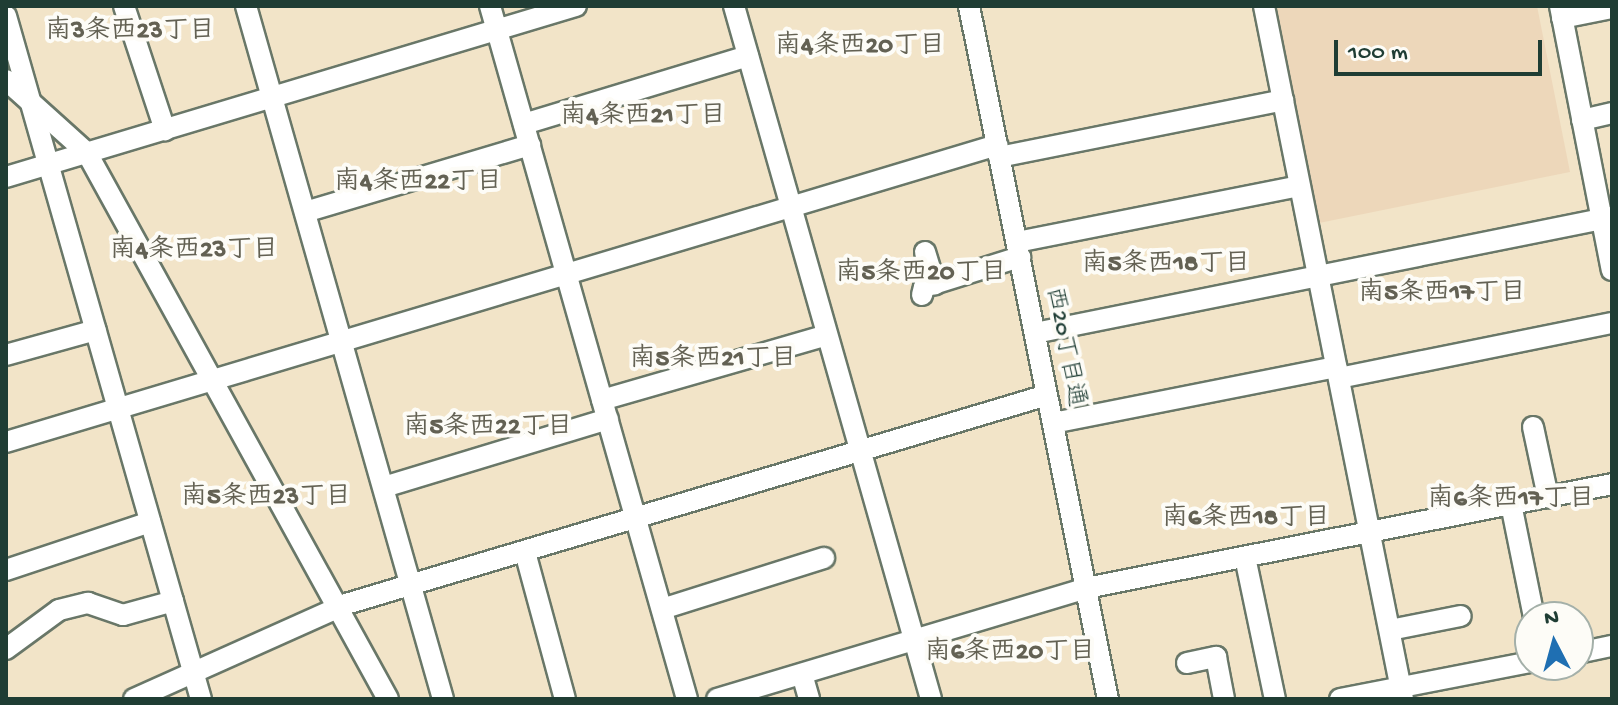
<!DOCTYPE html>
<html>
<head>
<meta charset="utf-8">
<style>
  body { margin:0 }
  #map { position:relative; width:1618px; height:705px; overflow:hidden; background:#f2e4c8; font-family:"Gochi Hand","Klee One",sans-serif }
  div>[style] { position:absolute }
  .built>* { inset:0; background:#edd7ba }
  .roads { filter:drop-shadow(2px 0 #697768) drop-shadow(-2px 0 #697768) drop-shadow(0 2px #697768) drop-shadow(0 -2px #697768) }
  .minor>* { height:20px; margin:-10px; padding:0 10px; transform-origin:10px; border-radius:10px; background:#fff }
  span { translate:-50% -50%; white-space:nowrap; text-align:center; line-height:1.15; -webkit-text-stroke:8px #fdfcf7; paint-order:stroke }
  .street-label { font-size:24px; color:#1f3d34 }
  .neighbourhood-label { font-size:26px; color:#636153; font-weight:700 }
  .frame { position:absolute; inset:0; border:8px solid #1f3d34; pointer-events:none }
  .north { position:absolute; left:1514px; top:601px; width:80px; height:80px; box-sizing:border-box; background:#fdfcf7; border:2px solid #a4b0a9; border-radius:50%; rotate:354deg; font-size:22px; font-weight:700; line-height:32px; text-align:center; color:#1f3d34 }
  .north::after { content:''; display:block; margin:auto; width:28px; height:36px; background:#1f6fb2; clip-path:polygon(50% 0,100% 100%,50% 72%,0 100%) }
  .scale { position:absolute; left:1334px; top:40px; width:208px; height:36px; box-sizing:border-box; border:4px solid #1f3d34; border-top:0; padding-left:10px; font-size:24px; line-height:28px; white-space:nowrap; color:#1f3d34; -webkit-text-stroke:6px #fdfcf7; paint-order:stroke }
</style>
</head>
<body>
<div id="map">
  <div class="built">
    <i style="clip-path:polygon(1275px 6px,1537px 6px,1570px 172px,1319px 223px)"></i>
  </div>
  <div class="roads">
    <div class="minor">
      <i style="left:124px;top:6px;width:131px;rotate:71.7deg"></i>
      <i style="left:246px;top:6px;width:720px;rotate:74.13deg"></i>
      <i style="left:490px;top:6px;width:720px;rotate:74.13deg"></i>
      <i style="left:734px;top:6px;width:720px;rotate:74.13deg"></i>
      <i style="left:969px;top:6px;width:707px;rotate:78.66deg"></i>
      <i style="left:1264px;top:6px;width:707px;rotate:78.66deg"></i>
      <i style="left:1560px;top:6px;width:269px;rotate:78.9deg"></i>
      <i style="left:6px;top:16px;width:710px;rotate:74.07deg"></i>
      <i style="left:1562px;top:18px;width:51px;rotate:-11.3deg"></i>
      <i style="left:6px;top:80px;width:109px;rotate:42deg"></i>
      <i style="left:87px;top:153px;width:623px;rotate:61.13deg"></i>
      <i style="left:1582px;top:120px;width:31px;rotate:-13deg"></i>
      <i style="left:524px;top:124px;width:234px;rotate:-16.9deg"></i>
      <i style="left:999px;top:157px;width:290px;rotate:-11.3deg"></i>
      <i style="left:6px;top:177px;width:595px;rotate:-16.7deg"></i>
      <i style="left:305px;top:212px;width:235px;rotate:-16.6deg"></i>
      <i style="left:1017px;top:242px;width:288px;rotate:-11.2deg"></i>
      <i style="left:925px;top:252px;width:34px;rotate:73deg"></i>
      <i style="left:922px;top:295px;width:8px;rotate:-76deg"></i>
      <i style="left:924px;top:287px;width:101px;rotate:-17.4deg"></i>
      <i style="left:1035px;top:333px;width:589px;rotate:-11.37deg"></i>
      <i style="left:6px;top:355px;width:93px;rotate:-15.5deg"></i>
      <i style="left:1339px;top:378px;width:278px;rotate:-11.4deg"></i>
      <i style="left:602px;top:400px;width:234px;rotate:-16.1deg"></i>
      <i style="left:1053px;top:423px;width:289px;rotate:-11.2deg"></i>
      <i style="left:1533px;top:427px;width:72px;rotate:77.9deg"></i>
      <i style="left:6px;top:442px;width:1035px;rotate:-16.68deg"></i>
      <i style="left:384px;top:487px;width:234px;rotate:-16.9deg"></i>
      <i style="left:1511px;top:504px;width:115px;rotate:78.5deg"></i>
      <i style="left:525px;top:552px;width:152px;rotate:74.8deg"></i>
      <i style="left:1245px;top:557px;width:145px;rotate:78.1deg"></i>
      <i style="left:6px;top:570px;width:152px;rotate:-18.4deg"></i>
      <i style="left:662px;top:609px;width:170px;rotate:-17.5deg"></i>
      <i style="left:1390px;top:630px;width:72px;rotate:-11.2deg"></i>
      <i style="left:6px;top:649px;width:66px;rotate:-36.3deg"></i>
      <i style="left:59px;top:610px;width:30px;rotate:-14deg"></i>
      <i style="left:88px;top:603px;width:37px;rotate:19deg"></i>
      <i style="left:123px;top:615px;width:52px;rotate:-15.6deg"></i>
      <i style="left:1578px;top:653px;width:35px;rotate:-12deg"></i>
      <i style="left:1187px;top:663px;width:30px;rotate:-12deg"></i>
      <i style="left:1216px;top:657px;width:43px;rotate:79.2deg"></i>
      <i style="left:802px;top:674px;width:26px;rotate:74deg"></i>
      <i style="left:134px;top:699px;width:232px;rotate:-24.1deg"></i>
      <i style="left:346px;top:604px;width:731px;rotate:-16.6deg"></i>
      <i style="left:717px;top:699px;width:385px;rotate:-16.7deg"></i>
      <i style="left:1086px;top:588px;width:536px;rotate:-11.18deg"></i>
      <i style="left:1340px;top:699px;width:194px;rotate:-11deg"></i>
    </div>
  </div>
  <div class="street-label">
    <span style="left:1064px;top:347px;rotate:79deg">西20丁目通</span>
  </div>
  <div class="neighbourhood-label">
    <span style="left:130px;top:33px">南3条西23丁目</span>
    <span style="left:860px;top:48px">南4条西20丁目</span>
    <span style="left:643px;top:118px">南4条西21丁目</span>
    <span style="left:418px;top:184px">南4条西22丁目</span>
    <span style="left:194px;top:252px">南4条西23丁目</span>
    <span style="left:1166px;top:266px">南5条西18丁目</span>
    <span style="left:921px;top:275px">南5条西20丁目</span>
    <span style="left:1442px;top:295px">南5条西17丁目</span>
    <span style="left:713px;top:361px">南5条西21丁目</span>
    <span style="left:488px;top:429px">南5条西22丁目</span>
    <span style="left:266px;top:499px">南5条西23丁目</span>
    <span style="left:1511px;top:501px">南6条西17丁目</span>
    <span style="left:1246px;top:520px">南6条西18丁目</span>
    <span style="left:1010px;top:654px">南6条西20丁目</span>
  </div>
  <div class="frame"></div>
  <div class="north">N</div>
  <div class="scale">100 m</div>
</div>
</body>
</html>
